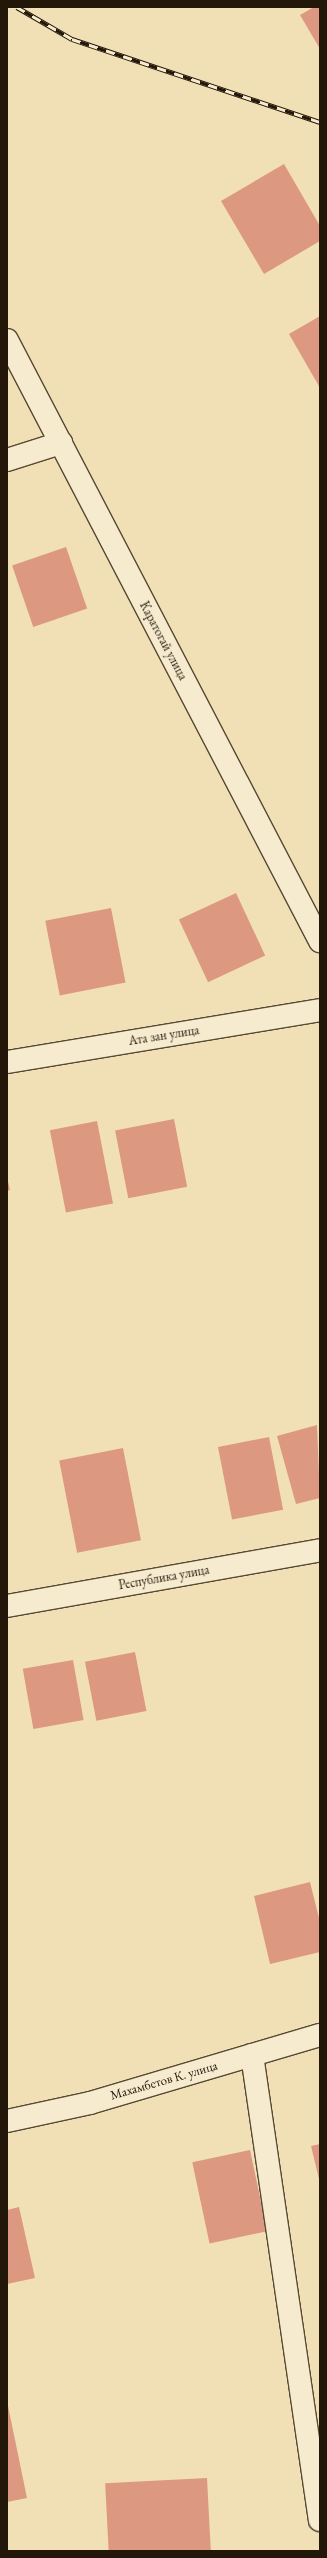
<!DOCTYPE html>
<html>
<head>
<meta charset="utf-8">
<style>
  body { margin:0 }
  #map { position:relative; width:327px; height:2558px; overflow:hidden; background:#f1e0b5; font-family:"EB Garamond",serif }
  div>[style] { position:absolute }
  .building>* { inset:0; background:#dd9881; transform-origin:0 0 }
  .roads { filter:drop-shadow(1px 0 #564933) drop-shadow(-1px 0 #564933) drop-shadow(0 1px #564933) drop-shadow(0 -1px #564933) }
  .minor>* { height:22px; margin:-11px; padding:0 11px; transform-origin:11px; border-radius:11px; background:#f6ebcf }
  .tertiary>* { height:22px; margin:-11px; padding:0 11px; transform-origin:11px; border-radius:11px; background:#f6ebcf }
  .rail>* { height:4.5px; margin-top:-2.25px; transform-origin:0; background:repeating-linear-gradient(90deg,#f6ebcf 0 9px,#221708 0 18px); box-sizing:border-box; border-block:1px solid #221708 }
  span { translate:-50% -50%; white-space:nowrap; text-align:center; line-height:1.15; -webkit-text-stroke:3.5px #f6ebcf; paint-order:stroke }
  .street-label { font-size:13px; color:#221708 }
  .frame { position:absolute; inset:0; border:8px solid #221708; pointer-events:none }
</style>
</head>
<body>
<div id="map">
  <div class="building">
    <i style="clip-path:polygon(314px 7px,320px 7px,320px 49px,300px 15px)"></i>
    <i style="clip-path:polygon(284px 164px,320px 226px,320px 241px,264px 274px,221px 201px)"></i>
    <i style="clip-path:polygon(320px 316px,320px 388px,289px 334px)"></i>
    <i style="left:66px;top:547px;width:65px;height:57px;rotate:71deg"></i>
    <i style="left:236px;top:893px;width:69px;height:63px;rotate:65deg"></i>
    <i style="left:111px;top:908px;width:76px;height:67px;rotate:79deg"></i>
    <i style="left:174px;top:1119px;width:69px;height:60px;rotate:79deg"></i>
    <i style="left:97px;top:1121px;width:84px;height:48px;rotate:79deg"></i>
    <i style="clip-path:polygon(7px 1177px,10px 1190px,7px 1191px)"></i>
    <i style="clip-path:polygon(317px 1425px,320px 1498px,296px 1504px,277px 1436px)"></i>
    <i style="left:269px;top:1437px;width:74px;height:52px;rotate:79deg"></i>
    <i style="left:123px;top:1448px;width:94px;height:65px;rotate:79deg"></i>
    <i style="left:135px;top:1652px;width:60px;height:51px;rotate:79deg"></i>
    <i style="left:73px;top:1660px;width:61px;height:51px;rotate:80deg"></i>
    <i style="clip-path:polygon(310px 1882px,320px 1922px,320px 1952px,270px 1964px,254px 1896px)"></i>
    <i style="clip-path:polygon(320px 2144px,320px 2179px,319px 2179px,311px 2146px)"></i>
    <i style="left:250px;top:2150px;width:83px;height:59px;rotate:78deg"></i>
    <i style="clip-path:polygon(19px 2207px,35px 2278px,7px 2284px,7px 2210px)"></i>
    <i style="clip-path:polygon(7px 2401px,27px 2498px,7px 2502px)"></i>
    <i style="left:207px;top:2478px;width:73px;height:102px;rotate:87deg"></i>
  </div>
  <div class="roads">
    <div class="minor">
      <i style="left:7px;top:460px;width:57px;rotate:-17.5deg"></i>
      <i style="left:7px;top:1062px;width:317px;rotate:-9.4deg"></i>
      <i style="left:7px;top:1606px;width:318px;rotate:-10.1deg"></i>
      <i style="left:252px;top:2055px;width:470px;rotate:81.7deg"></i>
      <i style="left:7px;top:2121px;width:85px;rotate:-12.2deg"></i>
      <i style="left:90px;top:2103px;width:240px;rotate:-16.5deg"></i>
    </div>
    <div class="tertiary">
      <i style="left:7px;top:340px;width:678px;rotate:62.49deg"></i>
    </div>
  </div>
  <div class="rail">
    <i style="left:17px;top:7px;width:64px;rotate:30.2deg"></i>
    <i style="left:72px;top:39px;width:262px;rotate:18.5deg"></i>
  </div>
  <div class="street-label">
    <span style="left:163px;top:641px;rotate:62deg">Каратогай улица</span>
    <span style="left:164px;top:1036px;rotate:-9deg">Ата зан улица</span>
    <span style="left:164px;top:1578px;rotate:-10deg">Республика улица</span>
    <span style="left:164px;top:2081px;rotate:-16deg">Махамбетов К. улица</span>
  </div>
  <div class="frame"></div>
</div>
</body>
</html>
